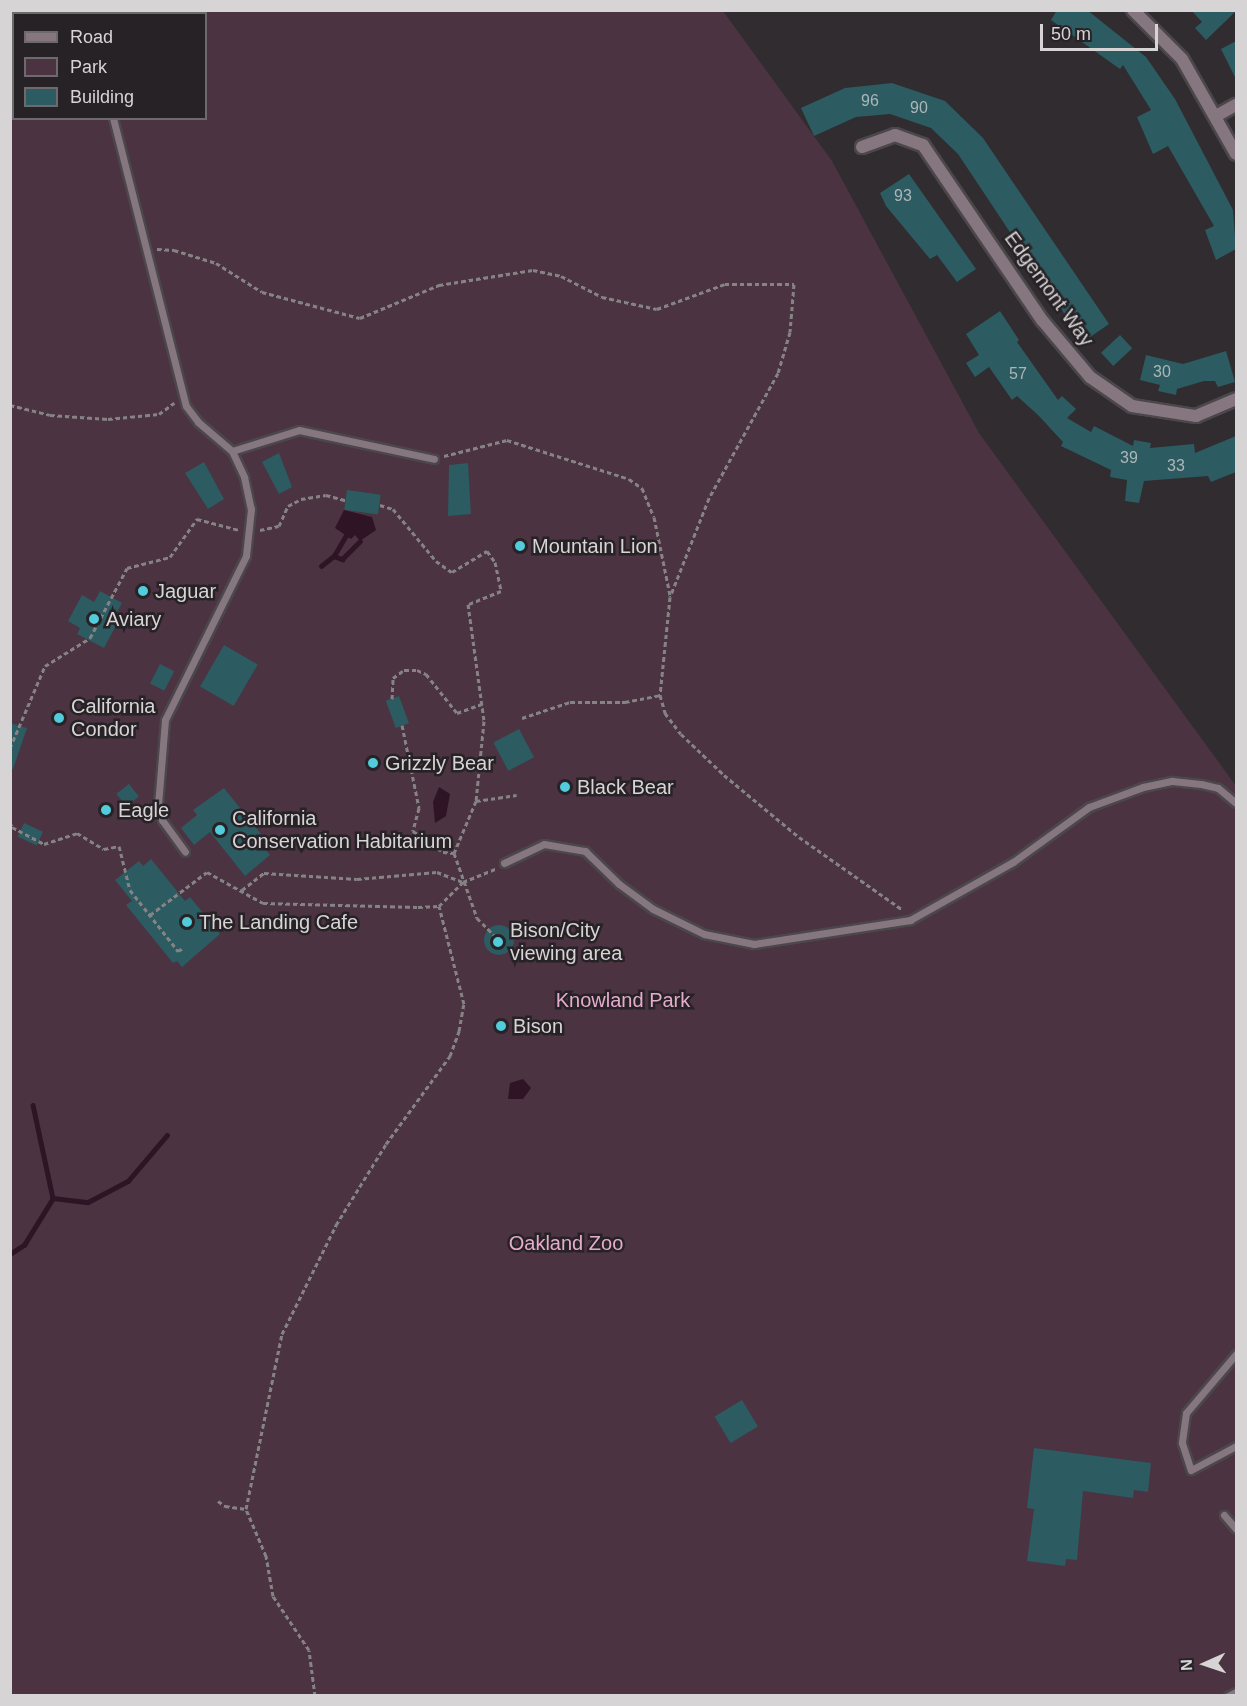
<!DOCTYPE html>
<style>
body{margin:0}
#map{position:relative;width:1247px;height:1706px;overflow:hidden;background:#302c2f;font-family:Arial,sans-serif}
div>[style]{position:absolute}
[style*='--x']{left:calc(var(--x)*1px);top:calc(var(--y)*1px);width:calc(var(--w)*1px);rotate:calc(var(--a)*1deg)}
.green>*{inset:0;background:#4b3342}
.water>*{inset:0;background:#2f1425}
.stream>*{height:4.5px;margin:-2.25px;padding:0 2.25px;transform-origin:2.25px;border-radius:2.25px;background:#2f1425}
.building>*{inset:0;background:#2c5b61;transform-origin:0 0}
.round{border-radius:50%}
.path>*{height:3px;margin-top:-1.5px;transform-origin:0;background:repeating-linear-gradient(90deg,#868385 0 4.5px,transparent 0 7.5px)}
.roads{filter:drop-shadow(2px 0 #4b474a) drop-shadow(-2px 0 #4b474a) drop-shadow(0 2px #4b474a) drop-shadow(0 -2px #4b474a)}
.service>*{height:7px;margin:-3.5px;padding:0 3.5px;transform-origin:3.5px;border-radius:3.5px;background:#86767f}
.minor>*{height:12px;margin:-6px;padding:0 6px;transform-origin:6px;border-radius:6px;background:#86767f}
.tertiary>*{height:12px;margin:-6px;padding:0 6px;transform-origin:6px;border-radius:6px;background:#86767f}
.dots>*{width:16px;height:16px;translate:-50% -50%;box-sizing:border-box;border:3px solid #272225;border-radius:50%}
span{translate:-50% -50%;white-space:nowrap;text-align:center;line-height:1.15;-webkit-text-stroke:5px #272225;paint-order:stroke}
.number-label{font-size:16px;color:#acb6b9}
.number-label span{-webkit-text-stroke-width:0}
.street-label{font-size:20px;color:#d7d4d6}
.poi-label{font-size:20px;color:#d7d4d6}
.left{translate:0 -50%;text-align:left}
.park-label{font-size:20px;color:#e5abce}
.frame{position:absolute;inset:0;border:12px solid #d7d4d6;pointer-events:none}
.legend{position:absolute;left:12px;top:12px;width:195px;height:108px;box-sizing:border-box;background:#272225;border:2px solid #6d696c;margin:0;padding:8px 10px;list-style:none;font-size:18px;color:#d7d4d6}
.legend li{display:flex;align-items:center;gap:12px;height:30px}
.legend b{width:30px;border:2px solid #6d696c}
.north{position:absolute;left:1175px;top:1634px;width:60px;height:60px;-webkit-text-stroke:4px #272225;paint-order:stroke;rotate:267deg;font-size:16px;font-weight:700;line-height:24px;text-align:center;color:#d7d4d6}
.north::after{content:'';display:block;margin:auto;width:21px;height:27px;background:#d7d4d6;clip-path:polygon(50% 0,100% 100%,50% 72%,0 100%)}
.scale{position:absolute;left:1040px;top:24px;width:118px;height:27px;box-sizing:border-box;border:3px solid #d7d4d6;border-top:0;padding-left:8px;font-size:18px;line-height:21px;white-space:nowrap;color:#d7d4d6;-webkit-text-stroke:4px #272225;paint-order:stroke}
</style>
<div id="map">
<div class="green">
<i style="clip-path:polygon(evenodd,11px 11px,723px 11px,832px 161px,979px 433px,1236px 786px,1236px 1695px,11px 1695px,11px 11px,14px 14px,206px 14px,206px 118px,14px 118px,14px 14px)"></i>
</div>
<div class="water">
<i style="clip-path:polygon(344px 510px,372px 517px,376px 530px,360px 541px,355px 535px,351px 539px,335px 528px)"></i>
<i style="clip-path:polygon(439px 787px,450px 794px,446px 816px,435px 823px,433px 802px)"></i>
<i style="clip-path:polygon(523px 1079px,531px 1088px,523px 1099px,508px 1099px,510px 1083px)"></i>
</div>
<div class="stream">
<i style="--x:334;--y:556;--w:9;--a:21"></i>
<i style="--x:342;--y:559;--w:25;--a:-45"></i>
<i style="--x:321;--y:566;--w:16;--a:-38"></i>
<i style="--x:334;--y:556;--w:24;--a:-60"></i>
<i style="--x:33;--y:1105;--w:95;--a:77.9"></i>
<i style="--x:10;--y:1254;--w:17;--a:-33"></i>
<i style="--x:24;--y:1245;--w:55;--a:-58.3"></i>
<i style="--x:53;--y:1198;--w:35;--a:7"></i>
<i style="--x:88;--y:1202;--w:45;--a:-27.7"></i>
<i style="--x:128;--y:1181;--w:60;--a:-49.7"></i>
</div>
<div class="building">
<i style="clip-path:polygon(1057px 10px,1087px 10px,1146px 57px,1175px 99px,1233px 210px,1236px 249px,1216px 260px,1205px 230px,1214px 226px,1168px 146px,1153px 154px,1137px 117px,1151px 110px,1123px 65px,1120px 69px,1051px 20px)"></i>
<i style="clip-path:polygon(1191px 10px,1236px 10px,1236px 11px,1206px 40px,1195px 28px,1202px 22px)"></i>
<i style="clip-path:polygon(1236px 41px,1236px 79px,1221px 49px)"></i>
<i style="clip-path:polygon(892px 83px,945px 101px,983px 138px,1109px 324px,1083px 342px,958px 154px,931px 128px,890px 114px,856px 117px,814px 136px,801px 108px,845px 88px)"></i>
<i style="clip-path:polygon(909px 174px,976px 269px,957px 282px,937px 255px,930px 259px,886px 206px,880px 193px)"></i>
<i style="clip-path:polygon(1000px 311px,1019px 340px,1017px 342px,1058px 400px,1062px 396px,1076px 409px,1067px 418px,1091px 432px,1094px 426px,1133px 446px,1134px 440px,1151px 443px,1150px 448px,1194px 444px,1195px 453px,1236px 436px,1236px 472px,1211px 482px,1208px 476px,1144px 481px,1139px 503px,1125px 501px,1127px 480px,1110px 477px,1111px 470px,1061px 446px,1063px 442px,1038px 415px,1017px 396px,1012px 400px,989px 367px,975px 377px,966px 363px,979px 355px,966px 334px)"></i>
<i style="left:1120px;top:335px;width:18px;height:26px;rotate:47deg"></i>
<i style="clip-path:polygon(1226px 351px,1235px 382px,1218px 387px,1215px 381px,1204px 381px,1177px 389px,1176px 395px,1158px 391px,1160px 385px,1140px 380px,1146px 355px,1183px 364px)"></i>
<i style="clip-path:polygon(279px 453px,292px 487px,279px 494px,262px 462px)"></i>
<i style="clip-path:polygon(204px 462px,224px 499px,208px 509px,185px 473px)"></i>
<i style="clip-path:polygon(468px 463px,471px 514px,448px 516px,449px 465px)"></i>
<i style="left:347px;top:490px;width:34px;height:20px;rotate:8deg"></i>
<i style="clip-path:polygon(100px 591px,122px 603px,116px 614px,121px 616px,104px 648px,77px 634px,80px 628px,68px 621px,82px 595px,94px 602px)"></i>
<i style="left:224px;top:645px;width:39px;height:48px;rotate:30deg"></i>
<i style="left:160px;top:664px;width:16px;height:22px;rotate:27deg"></i>
<i style="left:399px;top:696px;width:29px;height:14px;rotate:70deg"></i>
<i style="clip-path:polygon(10px 723px,27px 728px,13px 769px,10px 769px)"></i>
<i style="left:519px;top:729px;width:32px;height:29px;rotate:62deg"></i>
<i style="left:129px;top:784px;width:16px;height:16px;rotate:52deg"></i>
<i style="clip-path:polygon(224px 788px,270px 845px,265px 849px,270px 855px,245px 876px,210px 832px,194px 845px,181px 828px,197px 815px,193px 810px)"></i>
<i style="left:24px;top:823px;width:21px;height:15px;rotate:25deg"></i>
<i style="clip-path:polygon(151px 859px,185px 901px,190px 897px,220px 934px,182px 967px,177px 961px,173px 963px,126px 905px,132px 901px,115px 880px,139px 861px,143px 866px)"></i>
<i class="round" style="left:484px;top:925px;width:30px;height:30px"></i>
<i style="left:742px;top:1400px;width:31px;height:32px;rotate:59deg"></i>
<i style="clip-path:polygon(1034px 1448px,1151px 1463px,1148px 1492px,1134px 1490px,1133px 1498px,1083px 1491px,1077px 1560px,1066px 1559px,1065px 1566px,1027px 1561px,1034px 1509px,1027px 1508px)"></i>
</div>
<div class="path">
<i style="--x:157;--y:249;--w:17;--a:3"></i>
<i style="--x:174;--y:250;--w:44;--a:17.2"></i>
<i style="--x:216;--y:263;--w:54;--a:32.2"></i>
<i style="--x:262;--y:292;--w:101;--a:14.9"></i>
<i style="--x:360;--y:318;--w:86;--a:-22.7"></i>
<i style="--x:439;--y:285;--w:95;--a:-9.1"></i>
<i style="--x:533;--y:270;--w:29;--a:12"></i>
<i style="--x:561;--y:276;--w:46;--a:27.1"></i>
<i style="--x:602;--y:297;--w:56;--a:12.3"></i>
<i style="--x:657;--y:309;--w:72;--a:-20.2"></i>
<i style="--x:725;--y:284;--w:69;--a:0"></i>
<i style="--x:794;--y:284;--w:48;--a:94.8"></i>
<i style="--x:790;--y:332;--w:43;--a:106.3"></i>
<i style="--x:778;--y:373;--w:143;--a:118.9"></i>
<i style="--x:709;--y:498;--w:106;--a:111.5"></i>
<i style="--x:670;--y:597;--w:99;--a:95.8"></i>
<i style="--x:660;--y:695;--w:19;--a:74"></i>
<i style="--x:665;--y:713;--w:26;--a:53"></i>
<i style="--x:681;--y:734;--w:59;--a:43.6"></i>
<i style="--x:724;--y:775;--w:97;--a:39.6"></i>
<i style="--x:799;--y:837;--w:127;--a:35.1"></i>
<i style="--x:10;--y:405;--w:41;--a:14"></i>
<i style="--x:50;--y:415;--w:58;--a:3.9"></i>
<i style="--x:108;--y:419;--w:51;--a:-5.6"></i>
<i style="--x:159;--y:414;--w:19;--a:-36"></i>
<i style="--x:444;--y:456;--w:65;--a:-14.3"></i>
<i style="--x:507;--y:440;--w:128;--a:17.7"></i>
<i style="--x:629;--y:479;--w:16;--a:35"></i>
<i style="--x:642;--y:488;--w:31;--a:68"></i>
<i style="--x:654;--y:517;--w:80;--a:78.4"></i>
<i style="--x:380;--y:505;--w:14;--a:17"></i>
<i style="--x:393;--y:509;--w:67;--a:50.4"></i>
<i style="--x:436;--y:561;--w:19;--a:35"></i>
<i style="--x:452;--y:572;--w:41;--a:-31"></i>
<i style="--x:487;--y:551;--w:14;--a:54"></i>
<i style="--x:495;--y:562;--w:30;--a:78"></i>
<i style="--x:501;--y:591;--w:35;--a:158"></i>
<i style="--x:468;--y:604;--w:118;--a:82.2"></i>
<i style="--x:484;--y:721;--w:80;--a:95.7"></i>
<i style="--x:476;--y:801;--w:56;--a:112.9"></i>
<i style="--x:454;--y:853;--w:69;--a:70.5"></i>
<i style="--x:477;--y:918;--w:30;--a:45"></i>
<i style="--x:260;--y:530;--w:19;--a:-12"></i>
<i style="--x:279;--y:526;--w:22;--a:-66"></i>
<i style="--x:288;--y:506;--w:15;--a:-28"></i>
<i style="--x:301;--y:499;--w:25;--a:-9"></i>
<i style="--x:326;--y:495;--w:20;--a:15"></i>
<i style="--x:392;--y:699;--w:21;--a:-87"></i>
<i style="--x:393;--y:678;--w:14;--a:-36"></i>
<i style="--x:404;--y:670;--w:13;--a:0"></i>
<i style="--x:417;--y:670;--w:10;--a:24"></i>
<i style="--x:426;--y:674;--w:50;--a:51.5"></i>
<i style="--x:457;--y:713;--w:27;--a:-20"></i>
<i style="--x:522;--y:718;--w:51;--a:-18.4"></i>
<i style="--x:570;--y:702;--w:55;--a:0"></i>
<i style="--x:625;--y:702;--w:36;--a:-11"></i>
<i style="--x:402;--y:725;--w:85;--a:78.4"></i>
<i style="--x:419;--y:808;--w:24;--a:105"></i>
<i style="--x:413;--y:831;--w:37;--a:35"></i>
<i style="--x:443;--y:852;--w:11;--a:5"></i>
<i style="--x:10;--y:748;--w:89;--a:-66.9"></i>
<i style="--x:45;--y:666;--w:53;--a:-31.9"></i>
<i style="--x:90;--y:638;--w:79;--a:-62.1"></i>
<i style="--x:127;--y:568;--w:44;--a:-14.3"></i>
<i style="--x:170;--y:557;--w:47;--a:-54.6"></i>
<i style="--x:197;--y:519;--w:43;--a:14.7"></i>
<i style="--x:476;--y:801;--w:41;--a:-8.3"></i>
<i style="--x:10;--y:822;--w:5;--a:68"></i>
<i style="--x:12;--y:827;--w:36;--a:28"></i>
<i style="--x:44;--y:844;--w:35;--a:-18"></i>
<i style="--x:77;--y:833;--w:31;--a:31"></i>
<i style="--x:104;--y:849;--w:15;--a:-11"></i>
<i style="--x:119;--y:846;--w:45;--a:76"></i>
<i style="--x:130;--y:890;--w:78;--a:51.8"></i>
<i style="--x:178;--y:951;--w:6;--a:-31"></i>
<i style="--x:242;--y:890;--w:28;--a:-38"></i>
<i style="--x:264;--y:873;--w:93;--a:3.7"></i>
<i style="--x:357;--y:879;--w:80;--a:-5"></i>
<i style="--x:437;--y:872;--w:28;--a:21"></i>
<i style="--x:150;--y:915;--w:71;--a:-37"></i>
<i style="--x:207;--y:872;--w:64;--a:29"></i>
<i style="--x:263;--y:903;--w:155;--a:1.5"></i>
<i style="--x:418;--y:907;--w:21;--a:-3"></i>
<i style="--x:439;--y:906;--w:34;--a:-45"></i>
<i style="--x:463;--y:882;--w:35;--a:-22"></i>
<i style="--x:218;--y:1501;--w:9;--a:36"></i>
<i style="--x:225;--y:1506;--w:21;--a:8"></i>
<i style="--x:315;--y:1696;--w:46;--a:-97.4"></i>
<i style="--x:309;--y:1650;--w:65;--a:-123.7"></i>
<i style="--x:273;--y:1596;--w:41;--a:-99.9"></i>
<i style="--x:266;--y:1556;--w:51;--a:-113.1"></i>
<i style="--x:246;--y:1509;--w:179;--a:-78.4"></i>
<i style="--x:282;--y:1334;--w:122;--a:-63.6"></i>
<i style="--x:336;--y:1225;--w:95;--a:-58.3"></i>
<i style="--x:386;--y:1144;--w:109;--a:-54"></i>
<i style="--x:450;--y:1056;--w:27;--a:-70"></i>
<i style="--x:459;--y:1031;--w:27;--a:-80"></i>
<i style="--x:464;--y:1004;--w:101;--a:-104.3"></i>
</div>
<div class="roads">
<div class="service">
<i style="--x:55;--y:10;--w:4;--a:63"></i>
<i style="--x:113;--y:118;--w:297;--a:75.8"></i>
<i style="--x:186;--y:406;--w:20;--a:53"></i>
<i style="--x:198;--y:422;--w:45;--a:40.5"></i>
<i style="--x:232;--y:451;--w:29;--a:65"></i>
<i style="--x:244;--y:477;--w:33;--a:78"></i>
<i style="--x:251;--y:509;--w:47;--a:96.1"></i>
<i style="--x:246;--y:556;--w:183;--a:116.3"></i>
<i style="--x:165;--y:720;--w:85;--a:94.7"></i>
<i style="--x:158;--y:805;--w:16;--a:75"></i>
<i style="--x:162;--y:820;--w:39;--a:54"></i>
<i style="--x:232;--y:451;--w:70;--a:-17.4"></i>
<i style="--x:299;--y:430;--w:138;--a:12.1"></i>
<i style="--x:504;--y:863;--w:44;--a:-25.4"></i>
<i style="--x:544;--y:844;--w:42;--a:9.7"></i>
<i style="--x:585;--y:851;--w:47;--a:44.1"></i>
<i style="--x:619;--y:884;--w:42;--a:36.3"></i>
<i style="--x:653;--y:909;--w:57;--a:26.1"></i>
<i style="--x:704;--y:934;--w:51;--a:11.3"></i>
<i style="--x:754;--y:944;--w:158;--a:-8.7"></i>
<i style="--x:910;--y:920;--w:118;--a:-29.4"></i>
<i style="--x:1013;--y:862;--w:94;--a:-35.9"></i>
<i style="--x:1089;--y:807;--w:58;--a:-20.3"></i>
<i style="--x:1143;--y:787;--w:30;--a:-12"></i>
<i style="--x:1172;--y:781;--w:29;--a:6"></i>
<i style="--x:1201;--y:784;--w:17;--a:13"></i>
<i style="--x:1218;--y:788;--w:23;--a:40"></i>
<i style="--x:1236;--y:1354;--w:77;--a:130.3"></i>
<i style="--x:1186;--y:1413;--w:30;--a:98"></i>
<i style="--x:1182;--y:1443;--w:28;--a:72"></i>
<i style="--x:1191;--y:1470;--w:51;--a:-28.1"></i>
<i style="--x:1224;--y:1515;--w:18;--a:49"></i>
<i style="--x:1228;--y:1696;--w:9;--a:-27"></i>
</div>
<div class="minor">
<i style="--x:1216;--y:116;--w:23;--a:-29"></i>
<i style="--x:862;--y:147;--w:35;--a:-20"></i>
<i style="--x:895;--y:135;--w:30;--a:20"></i>
<i style="--x:923;--y:145;--w:212;--a:55.8"></i>
<i style="--x:1042;--y:320;--w:75;--a:49.9"></i>
<i style="--x:1090;--y:377;--w:51;--a:34.6"></i>
<i style="--x:1132;--y:406;--w:65;--a:8.9"></i>
<i style="--x:1196;--y:416;--w:43;--a:-23"></i>
</div>
<div class="tertiary">
<i style="--x:1133;--y:10;--w:69;--a:45"></i>
<i style="--x:1182;--y:59;--w:109;--a:60.4"></i>
</div>
</div>
<div class="dots">
<i style="left:520px;top:546px;background:#52cbda"></i>
<i style="left:143px;top:591px;background:#52cbda"></i>
<i style="left:94px;top:619px;background:#52cbda"></i>
<i style="left:59px;top:718px;background:#52cbda"></i>
<i style="left:373px;top:763px;background:#52cbda"></i>
<i style="left:565px;top:787px;background:#52cbda"></i>
<i style="left:106px;top:810px;background:#52cbda"></i>
<i style="left:220px;top:830px;background:#52cbda"></i>
<i style="left:187px;top:922px;background:#52cbda"></i>
<i style="left:498px;top:942px;background:#52cbda"></i>
<i style="left:501px;top:1026px;background:#52cbda"></i>
</div>
<div class="number-label">
<span style="left:870px;top:101px">96</span>
<span style="left:919px;top:108px">90</span>
<span style="left:903px;top:196px">93</span>
<span style="left:1162px;top:372px">30</span>
<span style="left:1018px;top:374px">57</span>
<span style="left:1129px;top:458px">39</span>
<span style="left:1176px;top:466px">33</span>
</div>
<div class="street-label">
<span style="left:1049px;top:289px;rotate:54deg">Edgemont Way</span>
</div>
<div class="poi-label">
<span class="left" style="left:532px;top:546px">Mountain Lion</span>
<span class="left" style="left:155px;top:591px">Jaguar</span>
<span class="left" style="left:106px;top:619px">Aviary</span>
<span class="left" style="left:71px;top:718px">California<br>Condor</span>
<span class="left" style="left:385px;top:763px">Grizzly Bear</span>
<span class="left" style="left:577px;top:787px">Black Bear</span>
<span class="left" style="left:118px;top:810px">Eagle</span>
<span class="left" style="left:232px;top:830px">California<br>Conservation Habitarium</span>
<span class="left" style="left:199px;top:922px">The Landing Cafe</span>
<span class="left" style="left:510px;top:942px">Bison/City<br>viewing area</span>
<span class="left" style="left:513px;top:1026px">Bison</span>
</div>
<div class="park-label">
<span style="left:623px;top:1000px">Knowland Park</span>
<span style="left:566px;top:1243px">Oakland Zoo</span>
</div>
<div class="frame"></div>
<ul class="legend">
<li><b style="height:8px;background:#86767f"></b>Road</li>
<li><b style="height:16px;background:#4b3342"></b>Park</li>
<li><b style="height:16px;background:#2c5b61"></b>Building</li>
</ul>
<div class="north">N</div>
<div class="scale">50 m</div>
</div>
